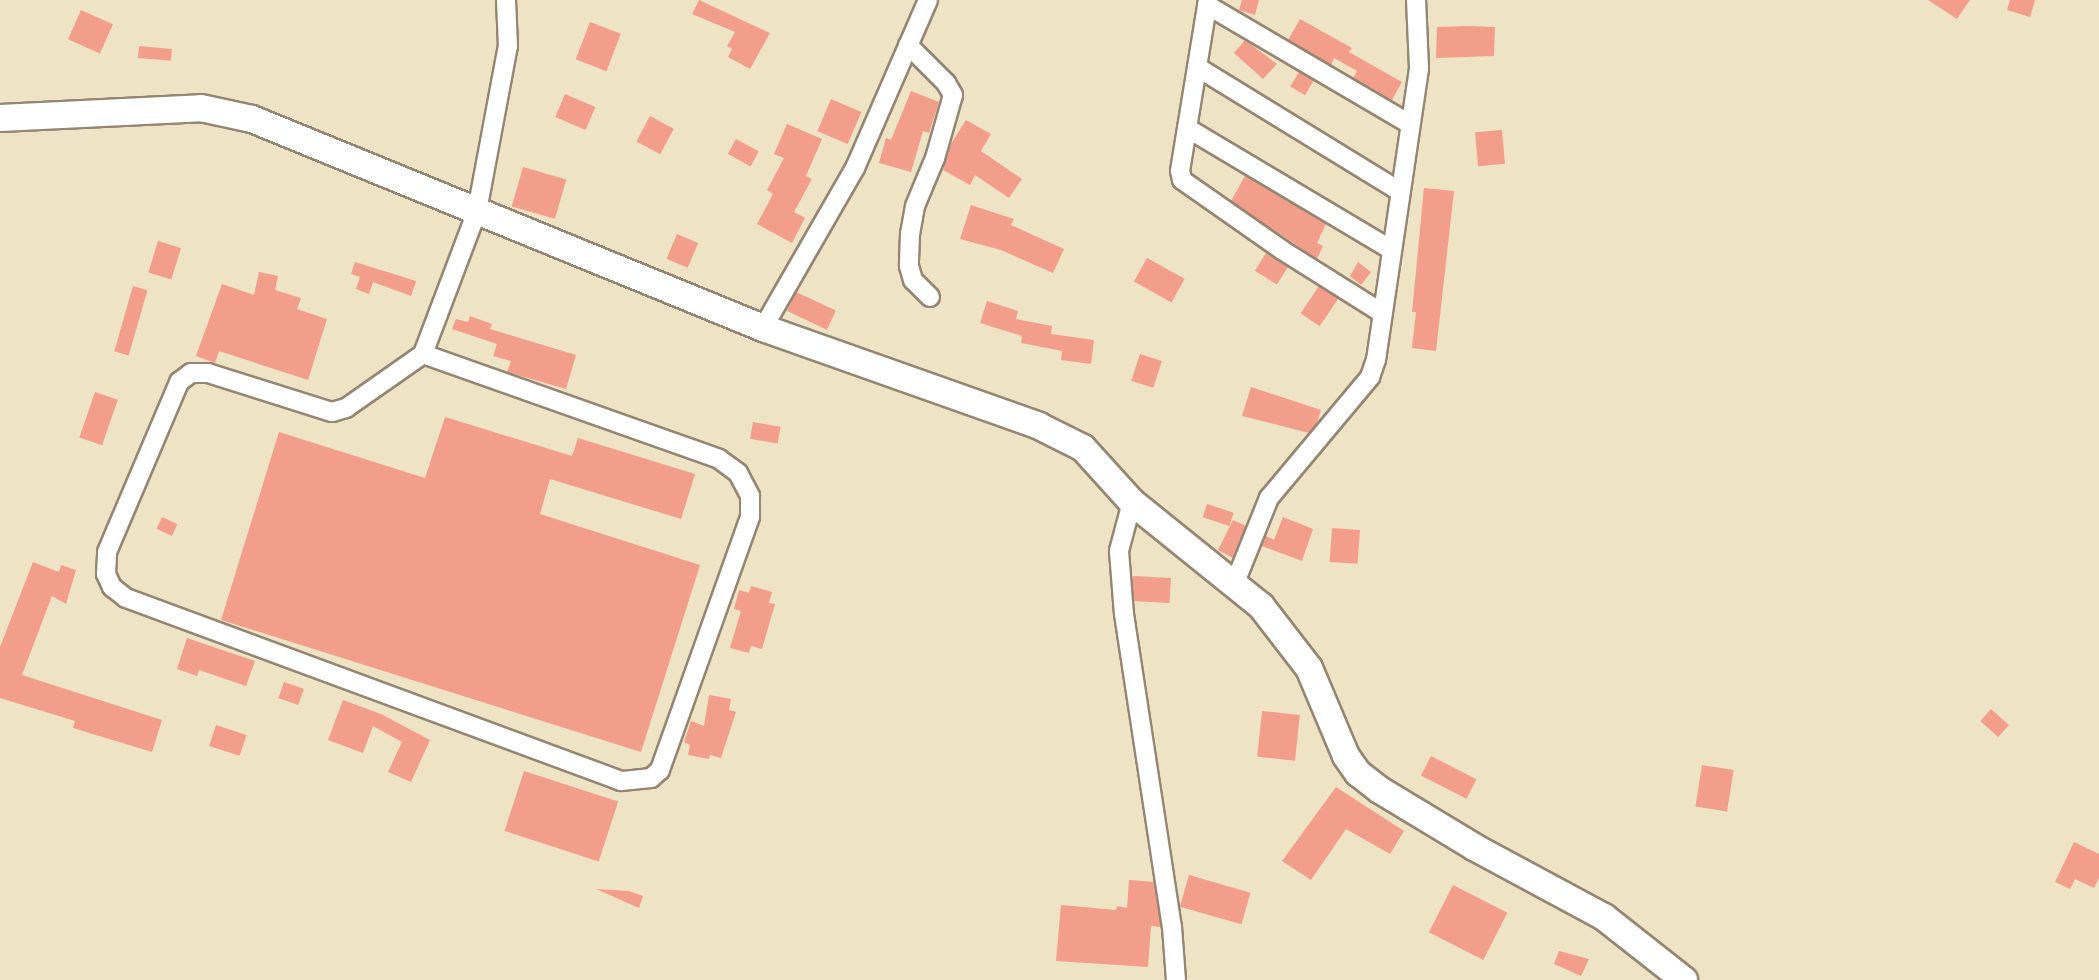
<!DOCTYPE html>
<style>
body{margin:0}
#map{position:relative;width:2099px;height:980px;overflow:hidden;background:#eee3c5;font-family:"Sorts Mill Goudy",serif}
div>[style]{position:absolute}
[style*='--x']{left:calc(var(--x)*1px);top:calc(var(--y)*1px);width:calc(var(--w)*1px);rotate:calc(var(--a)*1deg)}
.building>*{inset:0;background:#f29e8b;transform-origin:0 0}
.roads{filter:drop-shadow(2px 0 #948672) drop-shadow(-2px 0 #948672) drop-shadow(0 2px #948672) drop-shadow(0 -2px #948672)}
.street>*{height:18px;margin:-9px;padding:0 9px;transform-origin:9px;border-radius:9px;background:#fff}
.secondary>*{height:26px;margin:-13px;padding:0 13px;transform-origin:13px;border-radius:13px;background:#fff}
span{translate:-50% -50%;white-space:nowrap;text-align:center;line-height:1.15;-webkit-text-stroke:5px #fdfcf7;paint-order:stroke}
</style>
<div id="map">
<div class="building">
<i style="clip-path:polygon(699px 0,770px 33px,750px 69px,728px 57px,732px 49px,727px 46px,735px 32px,692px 14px)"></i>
<i style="clip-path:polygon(1242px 0,1259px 0,1255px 15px,1239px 10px)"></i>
<i style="clip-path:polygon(1928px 0,1970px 0,1957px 19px)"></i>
<i style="clip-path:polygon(2010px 0,2035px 0,2030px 17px,2007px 10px)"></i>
<i style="left:81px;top:10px;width:35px;height:32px;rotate:24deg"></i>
<i style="clip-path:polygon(1300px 19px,1352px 48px,1349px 52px,1402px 82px,1392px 100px,1353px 78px,1357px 71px,1334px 58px,1331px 65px,1288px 40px)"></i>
<i style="left:590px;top:22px;width:33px;height:40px;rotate:21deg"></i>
<i style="clip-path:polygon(1469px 26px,1495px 27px,1494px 56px,1436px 58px,1437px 27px)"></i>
<i style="clip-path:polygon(1245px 40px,1277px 64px,1263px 79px,1234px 53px)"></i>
<i style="left:139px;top:46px;width:33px;height:12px;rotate:5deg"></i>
<i style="left:1299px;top:72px;width:17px;height:17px;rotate:31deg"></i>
<i style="clip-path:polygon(911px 91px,939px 102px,929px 133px,923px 131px,911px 172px,879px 163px,886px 138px,891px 140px)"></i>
<i style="left:565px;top:94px;width:33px;height:25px;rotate:23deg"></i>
<i style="left:831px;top:99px;width:33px;height:35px;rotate:23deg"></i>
<i style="left:650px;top:116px;width:27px;height:29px;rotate:28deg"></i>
<i style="clip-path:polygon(966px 120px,991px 134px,981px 151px,1022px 179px,1009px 198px,975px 175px,970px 185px,943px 170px,951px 144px)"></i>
<i style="clip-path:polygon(787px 124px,822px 139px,806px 176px,812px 179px,794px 212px,805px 218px,792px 243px,757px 224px,773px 194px,767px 190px,784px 158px,774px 154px)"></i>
<i style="left:1502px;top:130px;width:34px;height:27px;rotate:85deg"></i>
<i style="left:736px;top:139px;width:26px;height:17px;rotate:29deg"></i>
<i style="left:523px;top:167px;width:45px;height:41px;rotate:16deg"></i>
<i style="clip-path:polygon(1245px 176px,1326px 224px,1317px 243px,1323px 246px,1317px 259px,1231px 201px)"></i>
<i style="clip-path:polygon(1424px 188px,1454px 191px,1436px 351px,1412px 348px,1416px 312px,1412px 312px)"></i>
<i style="clip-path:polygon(971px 205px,1014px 219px,1011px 225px,1064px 249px,1053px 273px,1001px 250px,960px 239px)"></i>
<i style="left:677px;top:234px;width:23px;height:27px;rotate:23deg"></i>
<i style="left:158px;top:241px;width:24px;height:33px;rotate:17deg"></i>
<i style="left:1266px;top:253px;width:26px;height:21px;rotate:32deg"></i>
<i style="left:1147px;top:258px;width:43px;height:27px;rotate:29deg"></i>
<i style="clip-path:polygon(355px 262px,416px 281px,411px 296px,373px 282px,369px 294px,356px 289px,360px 277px,351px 274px)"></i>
<i style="clip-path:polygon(1358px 262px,1371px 272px,1361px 285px,1350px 276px)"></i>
<i style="clip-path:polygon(259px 272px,278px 276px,275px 290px,301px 298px,297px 309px,327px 319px,308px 380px,219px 351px,215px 363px,196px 356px,222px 284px,254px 295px)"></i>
<i style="left:133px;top:286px;width:15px;height:68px;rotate:16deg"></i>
<i style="left:1319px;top:286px;width:23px;height:33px;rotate:34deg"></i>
<i style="left:796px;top:292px;width:44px;height:21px;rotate:25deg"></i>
<i style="clip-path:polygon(987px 301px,1018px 311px,1016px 319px,1052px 326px,1051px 334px,1094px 340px,1091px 364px,1061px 360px,1062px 351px,1021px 343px,1022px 336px,980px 323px)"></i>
<i style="clip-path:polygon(470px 316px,492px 324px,490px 329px,576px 355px,566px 389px,507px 372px,511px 361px,493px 356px,497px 344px,452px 329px,456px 319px,468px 322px)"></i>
<i style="left:1140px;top:354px;width:23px;height:28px;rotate:18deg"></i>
<i style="clip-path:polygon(1251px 387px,1321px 410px,1317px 423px,1309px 433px,1242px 416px)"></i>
<i style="left:95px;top:392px;width:24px;height:48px;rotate:19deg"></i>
<i style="clip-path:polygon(445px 417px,572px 456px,578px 438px,695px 474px,681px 519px,550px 479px,540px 514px,700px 565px,641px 752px,221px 620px,279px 432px,425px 478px)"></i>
<i style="left:753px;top:422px;width:28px;height:17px;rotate:10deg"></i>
<i style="left:1207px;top:504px;width:28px;height:14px;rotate:18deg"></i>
<i style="left:162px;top:517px;width:17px;height:13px;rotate:25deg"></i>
<i style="clip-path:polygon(1283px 517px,1313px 529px,1302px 561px,1262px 546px,1266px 536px,1274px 540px)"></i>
<i style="clip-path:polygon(1233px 520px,1246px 526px,1233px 558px,1218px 550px)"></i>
<i style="left:1332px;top:528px;width:28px;height:34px;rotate:4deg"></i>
<i style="clip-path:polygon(33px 562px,59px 572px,61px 565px,76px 570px,66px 604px,52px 596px,22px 675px,162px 720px,152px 752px,73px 728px,75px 721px,0 698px,0 647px)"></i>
<i style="left:1133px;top:576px;width:38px;height:25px;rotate:3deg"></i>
<i style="clip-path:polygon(751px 586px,772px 592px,769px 603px,775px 604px,762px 649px,751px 646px,749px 653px,730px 648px,741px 611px,734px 609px,739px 590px,749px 593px)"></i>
<i style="clip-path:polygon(187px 638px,255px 661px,246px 686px,199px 670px,197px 676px,177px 669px)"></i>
<i style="left:284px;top:682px;width:21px;height:17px;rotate:19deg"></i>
<i style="clip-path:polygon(709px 695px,731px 699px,729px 710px,736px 712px,721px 758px,710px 755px,709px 759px,688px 755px,690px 745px,684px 742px,691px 721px,704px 726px)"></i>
<i style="clip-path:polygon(343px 700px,381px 714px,430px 740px,411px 782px,388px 772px,402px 742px,373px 726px,363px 753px,328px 740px)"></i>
<i style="left:1991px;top:709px;width:24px;height:16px;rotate:42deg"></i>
<i style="left:1262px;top:711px;width:38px;height:46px;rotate:6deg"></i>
<i style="left:216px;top:725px;width:32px;height:22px;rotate:18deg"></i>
<i style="left:1431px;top:756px;width:51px;height:22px;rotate:27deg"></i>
<i style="left:1702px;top:765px;width:32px;height:42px;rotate:9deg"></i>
<i style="left:524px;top:771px;width:99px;height:63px;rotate:18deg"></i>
<i style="clip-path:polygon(1336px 787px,1404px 831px,1390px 854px,1346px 829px,1311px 880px,1282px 861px)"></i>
<i style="clip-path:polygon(2074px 842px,2099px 854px,2099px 878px,2094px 888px,2075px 879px,2070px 889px,2055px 882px)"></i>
<i style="left:1189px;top:875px;width:64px;height:33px;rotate:16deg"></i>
<i style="clip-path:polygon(1129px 880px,1154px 882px,1161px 927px,1151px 926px,1148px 967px,1056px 961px,1061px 905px,1116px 910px,1117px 906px,1127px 908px)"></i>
<i style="left:1453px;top:885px;width:61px;height:53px;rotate:27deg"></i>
<i style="clip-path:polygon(596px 889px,629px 891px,643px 896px,639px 908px)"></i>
<i style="clip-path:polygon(1559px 951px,1589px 959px,1581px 976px,1554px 964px)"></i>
</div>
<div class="roads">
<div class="street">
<i style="--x:1208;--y:0;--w:173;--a:99.3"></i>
<i style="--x:1180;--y:171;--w:9;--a:77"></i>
<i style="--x:1182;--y:180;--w:122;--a:35"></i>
<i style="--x:1282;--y:250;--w:118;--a:32.2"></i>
<i style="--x:1207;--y:5;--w:235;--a:30.4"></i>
<i style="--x:908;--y:45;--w:54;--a:45"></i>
<i style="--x:946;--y:83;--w:14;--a:60"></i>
<i style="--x:953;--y:95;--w:66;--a:105.9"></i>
<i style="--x:935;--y:158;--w:52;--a:112.6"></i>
<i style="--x:915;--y:206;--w:27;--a:100"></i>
<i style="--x:910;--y:233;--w:33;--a:92"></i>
<i style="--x:909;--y:266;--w:15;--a:74"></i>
<i style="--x:913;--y:280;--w:24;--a:45"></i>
<i style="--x:1197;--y:67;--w:237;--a:31.5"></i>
<i style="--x:1187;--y:128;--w:236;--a:30.8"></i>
<i style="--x:763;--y:328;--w:185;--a:-60.1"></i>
<i style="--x:855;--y:168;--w:183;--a:-66.5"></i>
<i style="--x:423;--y:354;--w:314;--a:19.5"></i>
<i style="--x:719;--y:459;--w:24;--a:36"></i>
<i style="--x:738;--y:473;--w:26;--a:62"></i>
<i style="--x:750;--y:496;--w:21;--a:90"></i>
<i style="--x:750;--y:517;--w:269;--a:109.6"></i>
<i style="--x:660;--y:770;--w:12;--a:138"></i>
<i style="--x:651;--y:778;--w:30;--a:174"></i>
<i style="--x:621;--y:781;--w:528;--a:-159.71"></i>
<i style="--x:126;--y:598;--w:18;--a:-142"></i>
<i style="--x:112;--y:587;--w:14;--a:-115"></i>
<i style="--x:106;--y:574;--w:22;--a:-87"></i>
<i style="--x:107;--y:552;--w:185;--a:-67"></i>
<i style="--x:179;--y:382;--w:15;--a:-37"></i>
<i style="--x:191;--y:373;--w:17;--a:0"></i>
<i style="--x:208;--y:373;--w:130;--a:17.5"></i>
<i style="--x:332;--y:412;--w:15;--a:-16"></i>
<i style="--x:346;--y:408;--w:94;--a:-35"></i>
<i style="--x:423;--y:354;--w:153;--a:-69.3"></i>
<i style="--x:477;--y:211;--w:168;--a:-79.4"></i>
<i style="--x:508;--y:46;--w:46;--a:-92.5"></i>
<i style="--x:1132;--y:502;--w:51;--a:104.9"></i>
<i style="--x:1119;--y:551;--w:63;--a:85.5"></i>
<i style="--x:1124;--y:614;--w:317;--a:81.3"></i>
<i style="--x:1172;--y:927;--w:53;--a:85.7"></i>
<i style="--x:1234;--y:585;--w:94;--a:-68.1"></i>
<i style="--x:1269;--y:498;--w:158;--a:-50.1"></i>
<i style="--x:1370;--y:377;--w:18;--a:-71"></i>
<i style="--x:1376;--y:360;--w:295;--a:-81.6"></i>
<i style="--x:1419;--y:68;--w:68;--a:-92.5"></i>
</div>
<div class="secondary">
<i style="--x:0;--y:118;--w:201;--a:-2.8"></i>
<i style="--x:201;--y:108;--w:52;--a:12.2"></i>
<i style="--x:252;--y:119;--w:552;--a:22.24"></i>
<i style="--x:763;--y:328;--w:293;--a:19.5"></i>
<i style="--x:1039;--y:426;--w:49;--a:26.6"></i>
<i style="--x:1083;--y:448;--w:73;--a:47.8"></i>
<i style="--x:1132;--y:502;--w:166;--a:38.9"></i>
<i style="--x:1261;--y:606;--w:78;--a:52.3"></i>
<i style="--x:1309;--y:668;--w:95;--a:67.2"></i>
<i style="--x:1346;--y:756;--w:21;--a:55"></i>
<i style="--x:1358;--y:773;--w:28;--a:38"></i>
<i style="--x:1380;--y:790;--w:110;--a:31.2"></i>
<i style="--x:1474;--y:847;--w:148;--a:28.3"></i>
<i style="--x:1604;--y:917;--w:102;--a:38.2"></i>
</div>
</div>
</div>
